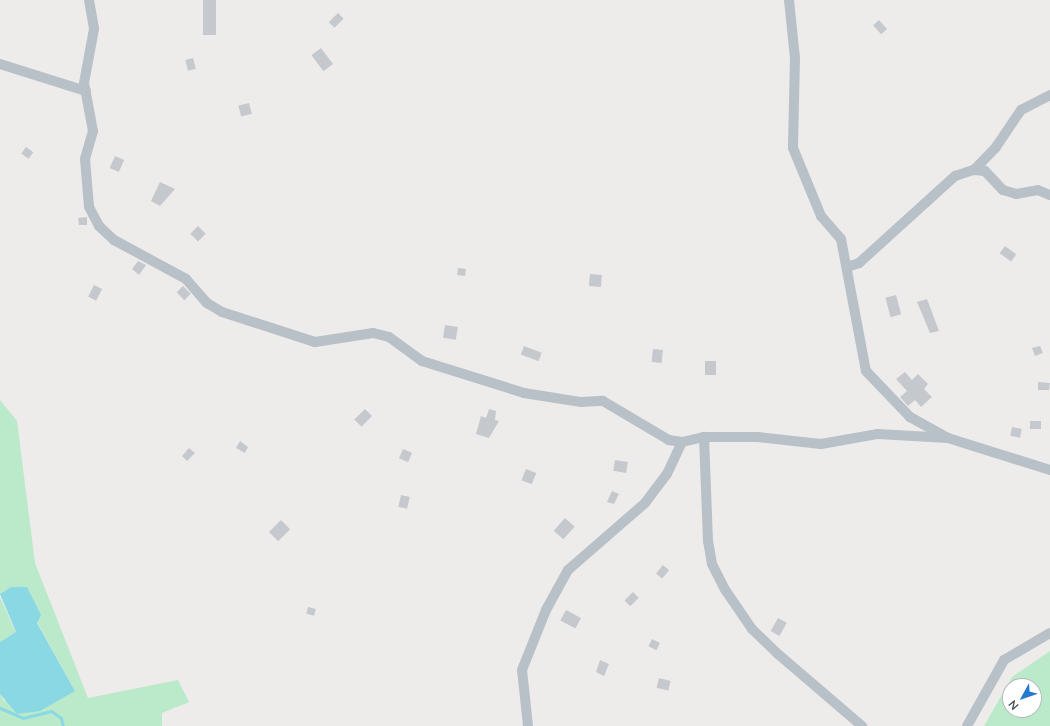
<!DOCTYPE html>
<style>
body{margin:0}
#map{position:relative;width:1050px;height:726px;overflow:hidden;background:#eeebeb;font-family:Lato,sans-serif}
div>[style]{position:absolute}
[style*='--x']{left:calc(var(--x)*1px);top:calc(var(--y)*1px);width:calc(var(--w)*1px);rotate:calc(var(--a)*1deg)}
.green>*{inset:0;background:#bbeaca}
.water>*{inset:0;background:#8ad8e4}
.stream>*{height:3px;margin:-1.5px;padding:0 1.5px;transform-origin:1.5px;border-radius:1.5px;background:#8ad8e4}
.building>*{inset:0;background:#c5c9ce;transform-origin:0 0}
.minor>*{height:10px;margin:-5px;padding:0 5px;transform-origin:5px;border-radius:5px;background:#b7c1c7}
span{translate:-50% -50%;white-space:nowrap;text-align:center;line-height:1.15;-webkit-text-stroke:3px #fff;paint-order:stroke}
.north{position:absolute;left:1002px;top:678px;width:40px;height:40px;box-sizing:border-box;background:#fff;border:1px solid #b5b9bc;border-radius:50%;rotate:230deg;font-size:11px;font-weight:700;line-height:16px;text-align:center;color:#455057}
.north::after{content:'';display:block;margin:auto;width:14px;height:18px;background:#257ace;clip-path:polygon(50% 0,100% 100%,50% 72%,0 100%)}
</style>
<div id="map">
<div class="green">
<i style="clip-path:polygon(0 400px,17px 421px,35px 563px,88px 698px,178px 680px,189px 702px,162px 713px,162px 726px,0 726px,0 694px,4px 701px,75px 691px,37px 622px,11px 587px,0 594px)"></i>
<i style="clip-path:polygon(0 597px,16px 633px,0 642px)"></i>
<i style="clip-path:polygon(evenodd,1050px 651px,1050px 726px,984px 726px,1012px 677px,1050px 651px,1010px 686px,1034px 686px,1034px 710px,1010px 710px,1010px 686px)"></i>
</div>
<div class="water">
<i style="clip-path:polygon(11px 587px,27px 587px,41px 615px,37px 623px,75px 691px,40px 711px,17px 714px,0 694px,0 642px,16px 632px,0 594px)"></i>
</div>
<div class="stream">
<i style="--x:0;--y:708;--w:25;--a:23"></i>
<i style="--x:23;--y:718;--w:29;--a:-14"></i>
<i style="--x:51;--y:711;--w:12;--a:35"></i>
<i style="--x:61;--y:718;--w:8;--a:76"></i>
</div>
<div class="building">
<i style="left:203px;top:0;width:13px;height:35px"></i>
<i style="left:338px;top:13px;width:8px;height:13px;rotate:45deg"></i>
<i style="left:879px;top:20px;width:12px;height:8px;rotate:48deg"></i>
<i style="left:321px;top:48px;width:20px;height:12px;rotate:53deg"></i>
<i style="left:193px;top:58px;width:11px;height:8px;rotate:75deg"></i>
<i style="left:249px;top:103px;width:11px;height:11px;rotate:75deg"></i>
<i style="left:26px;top:147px;width:9px;height:8px;rotate:36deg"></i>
<i style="left:115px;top:156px;width:10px;height:13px;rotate:24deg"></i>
<i style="clip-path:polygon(160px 182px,175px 189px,160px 206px,151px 201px)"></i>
<i style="clip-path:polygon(87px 217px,87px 225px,79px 225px,78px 218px)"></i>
<i style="left:198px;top:226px;width:11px;height:11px;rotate:45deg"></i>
<i style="left:1005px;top:246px;width:14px;height:9px;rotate:36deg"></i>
<i style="clip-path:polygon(138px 261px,146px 265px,139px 275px,132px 269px)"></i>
<i style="left:458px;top:268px;width:8px;height:7px;rotate:7deg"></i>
<i style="left:590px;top:274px;width:12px;height:12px;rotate:5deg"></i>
<i style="left:94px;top:285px;width:9px;height:13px;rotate:27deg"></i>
<i style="left:183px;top:286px;width:11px;height:9px;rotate:45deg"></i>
<i style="left:896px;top:295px;width:20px;height:11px;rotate:75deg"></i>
<i style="clip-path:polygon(927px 299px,939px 331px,930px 333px,917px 302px)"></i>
<i style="left:445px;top:325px;width:13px;height:13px;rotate:9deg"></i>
<i style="left:524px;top:346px;width:19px;height:9px;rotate:21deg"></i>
<i style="clip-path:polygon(1040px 346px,1043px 353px,1035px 356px,1032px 348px)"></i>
<i style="left:653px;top:349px;width:10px;height:13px;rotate:6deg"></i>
<i style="left:705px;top:361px;width:11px;height:14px"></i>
<i style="clip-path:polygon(905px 372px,912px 380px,918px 374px,928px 384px,924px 389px,932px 397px,921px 407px,915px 400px,908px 406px,900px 397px,907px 391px,896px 379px)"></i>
<i style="clip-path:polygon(1038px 382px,1050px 383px,1049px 390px,1038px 390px)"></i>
<i style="left:365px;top:409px;width:10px;height:15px;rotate:45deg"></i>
<i style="clip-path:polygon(489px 409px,496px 411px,495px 420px,499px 421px,489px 438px,476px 434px,481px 416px,486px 418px)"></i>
<i style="left:1041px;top:421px;width:8px;height:11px;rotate:90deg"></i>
<i style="left:1012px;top:427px;width:10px;height:9px;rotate:11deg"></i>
<i style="clip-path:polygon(240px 441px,248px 447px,245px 453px,236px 448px)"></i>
<i style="clip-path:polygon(189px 448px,195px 453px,187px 461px,182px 456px)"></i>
<i style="left:403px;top:449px;width:10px;height:10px;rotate:24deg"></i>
<i style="left:615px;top:460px;width:13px;height:11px;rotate:9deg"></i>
<i style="left:526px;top:469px;width:11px;height:12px;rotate:22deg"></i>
<i style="clip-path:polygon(612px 491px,619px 494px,614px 504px,607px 502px)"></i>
<i style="left:401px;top:495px;width:9px;height:12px;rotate:13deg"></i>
<i style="left:565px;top:518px;width:13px;height:17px;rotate:42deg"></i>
<i style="left:281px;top:520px;width:13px;height:17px;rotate:45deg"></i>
<i style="left:663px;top:565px;width:8px;height:11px;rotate:40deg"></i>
<i style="left:633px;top:592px;width:8px;height:12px;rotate:45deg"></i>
<i style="left:308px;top:607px;width:8px;height:7px;rotate:14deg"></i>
<i style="left:566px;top:610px;width:17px;height:12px;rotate:28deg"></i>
<i style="left:778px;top:618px;width:10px;height:15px;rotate:29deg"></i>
<i style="left:652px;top:639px;width:9px;height:8px;rotate:27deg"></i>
<i style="clip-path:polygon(600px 660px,609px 664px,604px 676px,596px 672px)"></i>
<i style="left:659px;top:678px;width:12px;height:10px;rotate:14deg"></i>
</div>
<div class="minor">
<i style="--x:89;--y:0;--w:29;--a:80"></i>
<i style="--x:94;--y:29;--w:55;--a:100.5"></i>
<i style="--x:84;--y:83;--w:49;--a:79.4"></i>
<i style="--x:93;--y:131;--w:29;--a:106"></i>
<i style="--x:85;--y:159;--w:48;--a:85.2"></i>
<i style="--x:89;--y:207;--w:21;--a:62"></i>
<i style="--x:99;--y:226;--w:21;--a:43"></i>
<i style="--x:114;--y:240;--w:82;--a:28.4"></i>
<i style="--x:186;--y:279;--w:32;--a:49"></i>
<i style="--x:207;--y:303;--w:17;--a:31"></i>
<i style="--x:222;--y:312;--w:98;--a:17.9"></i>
<i style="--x:315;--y:342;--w:59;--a:-8.8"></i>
<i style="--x:373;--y:333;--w:16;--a:14"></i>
<i style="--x:389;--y:337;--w:41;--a:36"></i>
<i style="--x:422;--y:361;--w:107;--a:17.4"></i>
<i style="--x:524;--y:393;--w:58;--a:9"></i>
<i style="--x:581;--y:402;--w:22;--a:-3"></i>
<i style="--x:603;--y:401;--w:77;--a:30.6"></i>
<i style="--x:669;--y:440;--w:13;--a:9"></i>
<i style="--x:682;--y:442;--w:23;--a:-13"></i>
<i style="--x:704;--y:437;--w:54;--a:0"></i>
<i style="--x:758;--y:437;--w:63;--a:6.3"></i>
<i style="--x:821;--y:444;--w:58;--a:-10"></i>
<i style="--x:878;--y:434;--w:70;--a:3.3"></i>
<i style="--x:789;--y:0;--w:58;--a:84.1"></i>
<i style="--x:795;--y:58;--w:90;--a:91.3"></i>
<i style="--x:793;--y:148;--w:74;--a:67.6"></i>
<i style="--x:821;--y:216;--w:30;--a:49"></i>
<i style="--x:841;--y:239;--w:134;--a:79.3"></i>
<i style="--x:866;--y:371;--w:64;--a:46.3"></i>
<i style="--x:910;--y:417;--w:43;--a:28.9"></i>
<i style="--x:948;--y:438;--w:107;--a:17.4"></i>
<i style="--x:0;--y:64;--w:90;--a:17.4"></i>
<i style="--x:974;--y:170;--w:32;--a:-46"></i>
<i style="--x:996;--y:147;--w:45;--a:-56"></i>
<i style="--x:1021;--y:110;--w:33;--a:-27"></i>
<i style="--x:847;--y:267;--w:13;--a:-18"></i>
<i style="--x:859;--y:263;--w:130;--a:-42.2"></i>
<i style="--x:955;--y:176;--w:20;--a:-18"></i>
<i style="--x:974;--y:170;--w:11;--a:5"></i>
<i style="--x:985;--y:171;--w:26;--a:47"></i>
<i style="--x:1003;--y:190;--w:14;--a:17"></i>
<i style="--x:1016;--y:194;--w:22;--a:-10"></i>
<i style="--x:1038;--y:190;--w:13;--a:23"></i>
<i style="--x:704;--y:437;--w:104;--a:87.8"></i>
<i style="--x:708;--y:541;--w:23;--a:80"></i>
<i style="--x:712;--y:564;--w:30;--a:63"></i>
<i style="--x:726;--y:591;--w:46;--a:55.6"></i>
<i style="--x:752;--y:629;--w:36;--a:44"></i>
<i style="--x:778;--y:654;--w:111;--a:40.6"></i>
<i style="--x:528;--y:726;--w:56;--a:-96.1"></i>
<i style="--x:522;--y:670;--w:65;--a:-68.2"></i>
<i style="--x:546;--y:610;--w:46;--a:-61.2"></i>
<i style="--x:568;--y:570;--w:102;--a:-41"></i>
<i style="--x:645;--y:503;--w:36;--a:-53"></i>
<i style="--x:667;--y:474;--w:35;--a:-65"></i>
<i style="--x:967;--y:726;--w:76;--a:-60.7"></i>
<i style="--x:1004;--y:660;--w:53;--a:-30.4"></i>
</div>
<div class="north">N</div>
</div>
